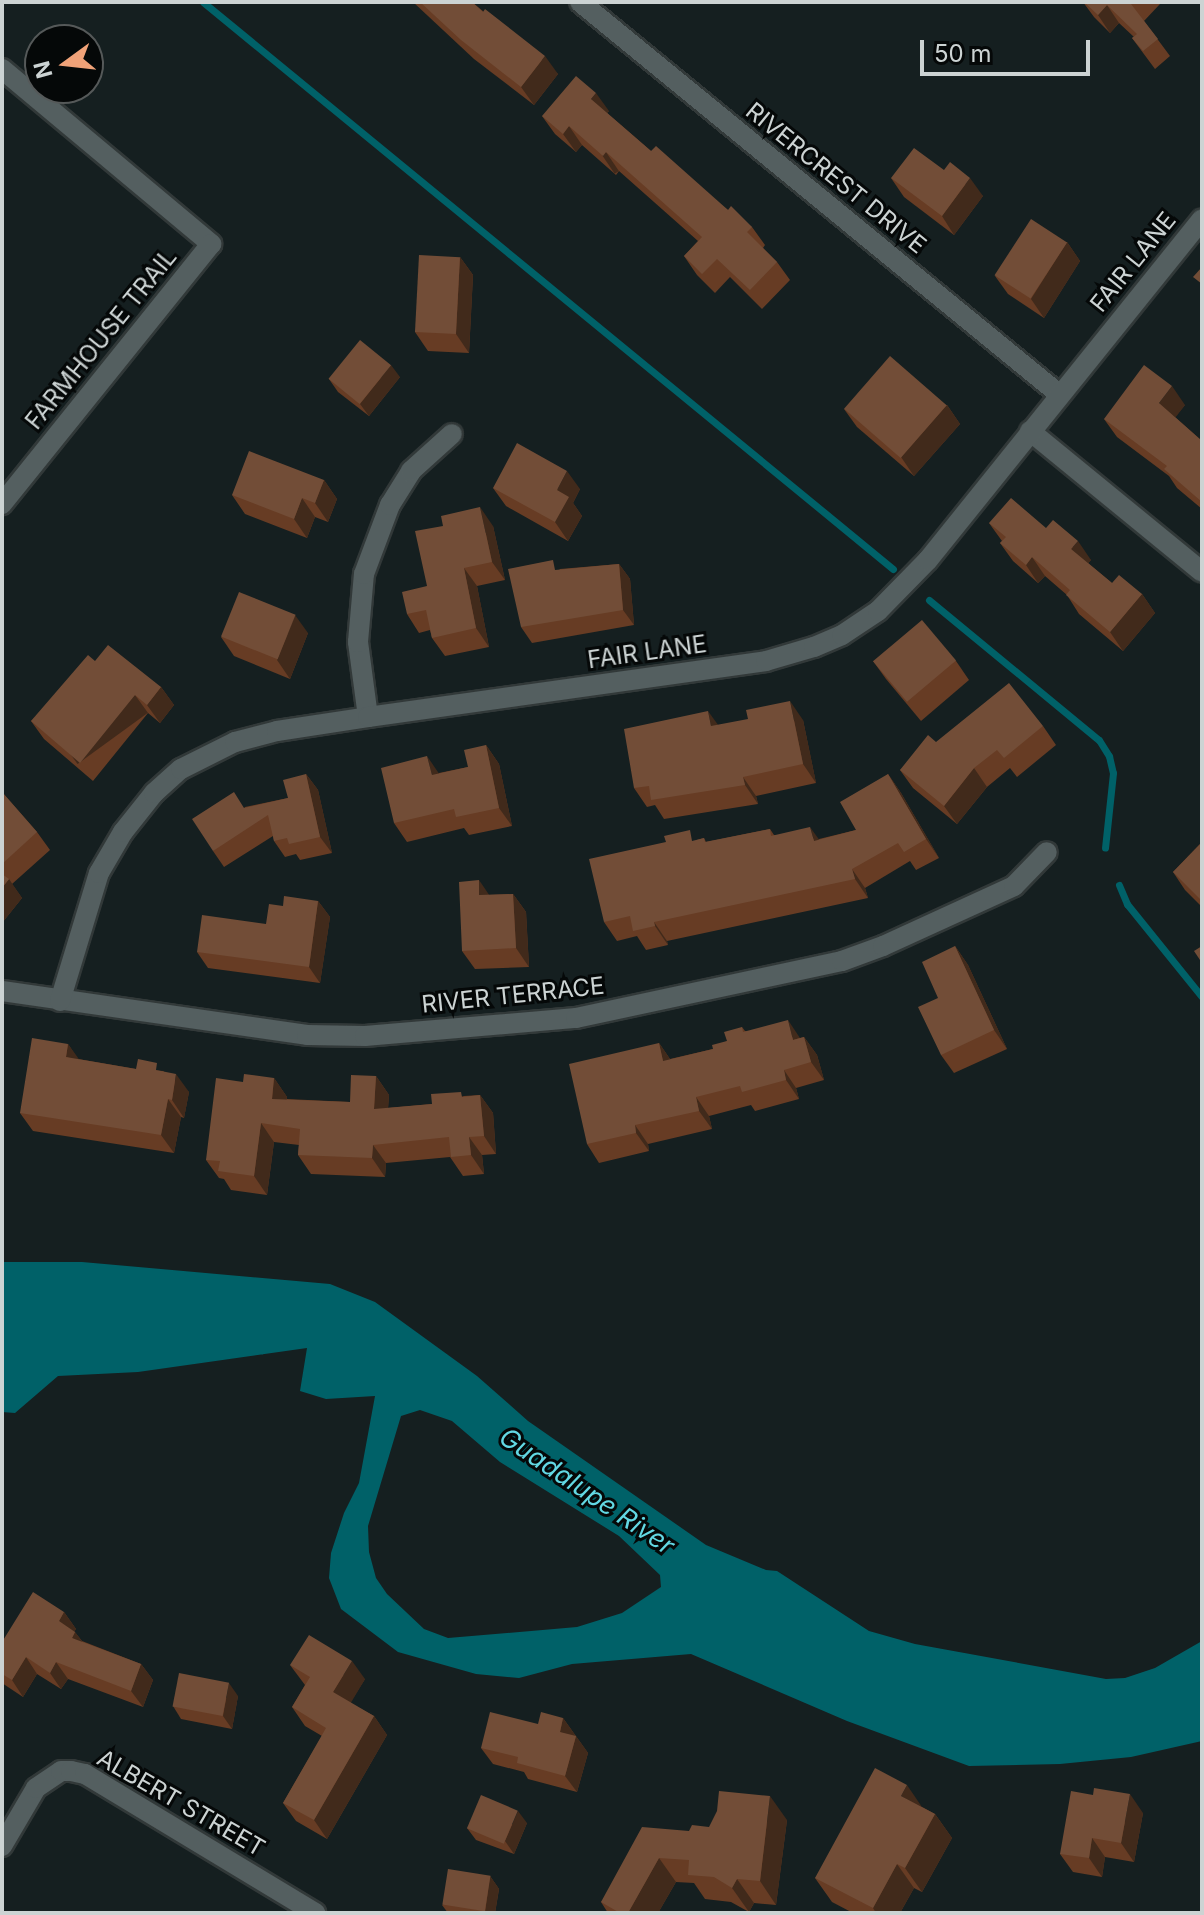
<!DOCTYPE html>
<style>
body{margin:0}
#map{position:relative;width:1204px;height:1915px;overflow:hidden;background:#151f20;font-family:Inter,sans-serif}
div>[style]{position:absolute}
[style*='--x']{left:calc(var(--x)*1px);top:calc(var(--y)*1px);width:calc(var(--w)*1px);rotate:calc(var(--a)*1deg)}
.water>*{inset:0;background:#006168}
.stream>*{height:7px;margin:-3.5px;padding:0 3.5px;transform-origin:3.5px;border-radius:3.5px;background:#006168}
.roads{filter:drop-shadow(2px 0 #323939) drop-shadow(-2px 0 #323939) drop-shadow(0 2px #323939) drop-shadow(0 -2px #323939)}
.minor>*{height:20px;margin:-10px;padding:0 10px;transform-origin:10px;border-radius:10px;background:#545f60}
.wall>*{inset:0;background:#673c24}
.shaded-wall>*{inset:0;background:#412a1b;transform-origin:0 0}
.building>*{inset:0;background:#724d37;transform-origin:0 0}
span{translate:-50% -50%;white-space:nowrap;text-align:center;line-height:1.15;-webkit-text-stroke:6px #050808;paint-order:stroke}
.street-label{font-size:24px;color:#ccd3d3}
.water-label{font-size:26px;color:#62d8e3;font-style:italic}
.frame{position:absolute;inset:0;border:4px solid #ccd3d3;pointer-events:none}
.north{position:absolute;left:24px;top:24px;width:80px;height:80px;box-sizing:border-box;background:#050808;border:2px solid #555959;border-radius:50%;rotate:255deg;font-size:22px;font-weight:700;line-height:32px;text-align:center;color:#ccd3d3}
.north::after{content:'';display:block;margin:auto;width:28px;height:36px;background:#f0a278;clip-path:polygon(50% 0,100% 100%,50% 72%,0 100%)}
.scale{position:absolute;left:920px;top:40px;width:170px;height:36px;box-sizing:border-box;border:4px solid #ccd3d3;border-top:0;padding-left:10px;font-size:24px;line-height:28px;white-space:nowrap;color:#ccd3d3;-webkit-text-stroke:6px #050808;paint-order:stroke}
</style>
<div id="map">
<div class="water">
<i style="clip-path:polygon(evenodd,2px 1262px,82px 1262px,330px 1284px,375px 1302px,477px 1376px,528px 1421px,706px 1545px,766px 1570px,777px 1571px,869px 1631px,915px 1644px,1106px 1679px,1125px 1678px,1155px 1668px,1202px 1641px,1202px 1741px,1131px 1757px,1060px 1764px,969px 1766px,847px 1721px,691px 1654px,572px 1664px,519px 1678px,476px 1674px,398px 1652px,341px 1609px,329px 1578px,331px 1553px,344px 1513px,359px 1483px,375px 1396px,326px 1399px,300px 1391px,307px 1348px,138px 1372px,58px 1376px,15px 1413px,2px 1412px,2px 1262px,420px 1410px,452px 1421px,500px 1462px,619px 1536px,660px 1575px,661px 1587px,622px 1613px,577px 1627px,448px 1638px,424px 1629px,387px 1594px,376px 1578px,369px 1552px,368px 1526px,401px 1416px,420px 1410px)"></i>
</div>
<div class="stream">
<i style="--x:203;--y:2;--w:893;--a:39.41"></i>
<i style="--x:929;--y:600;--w:220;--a:39.5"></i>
<i style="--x:1099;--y:740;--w:19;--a:58"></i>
<i style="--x:1109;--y:756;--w:17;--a:77"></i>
<i style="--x:1113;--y:773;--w:75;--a:96.1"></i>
<i style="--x:1119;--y:885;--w:21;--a:67"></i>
<i style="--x:1127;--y:904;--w:119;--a:51.1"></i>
</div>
<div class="roads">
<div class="minor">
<i style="--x:580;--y:2;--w:619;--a:39.3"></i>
<i style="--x:2;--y:69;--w:273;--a:39.9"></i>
<i style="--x:211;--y:244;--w:334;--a:128.8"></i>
<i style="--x:1030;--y:431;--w:222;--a:39.3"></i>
<i style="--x:368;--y:717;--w:76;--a:-97.6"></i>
<i style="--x:358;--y:642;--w:68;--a:-85"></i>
<i style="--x:364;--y:574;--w:74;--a:-69.4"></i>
<i style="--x:390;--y:505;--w:40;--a:-58"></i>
<i style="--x:411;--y:471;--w:55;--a:-42.1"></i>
<i style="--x:2;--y:991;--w:308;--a:8.2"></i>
<i style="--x:307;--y:1035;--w:58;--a:1"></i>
<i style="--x:365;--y:1036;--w:212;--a:-4.9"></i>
<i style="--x:576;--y:1018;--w:272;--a:-12.1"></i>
<i style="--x:842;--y:961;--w:44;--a:-20.1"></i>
<i style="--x:883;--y:946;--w:144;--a:-24.6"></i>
<i style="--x:1014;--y:886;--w:47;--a:-45.9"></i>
<i style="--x:60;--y:1001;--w:134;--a:-73.1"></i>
<i style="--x:99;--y:873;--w:48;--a:-59.7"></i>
<i style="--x:123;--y:832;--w:50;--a:-51.5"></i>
<i style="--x:154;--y:793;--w:36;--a:-42"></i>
<i style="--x:181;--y:769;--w:60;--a:-26.6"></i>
<i style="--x:235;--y:742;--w:43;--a:-14.7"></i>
<i style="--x:277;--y:731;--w:92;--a:-8.7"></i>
<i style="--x:368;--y:717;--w:402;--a:-8"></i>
<i style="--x:766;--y:661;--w:50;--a:-16.3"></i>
<i style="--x:814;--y:647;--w:30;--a:-23"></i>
<i style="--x:842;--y:635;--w:43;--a:-33.7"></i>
<i style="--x:878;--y:611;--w:71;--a:-45.6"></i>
<i style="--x:928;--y:560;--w:437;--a:-51.2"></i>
<i style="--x:2;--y:1846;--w:67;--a:-59.6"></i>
<i style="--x:36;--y:1788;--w:30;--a:-34"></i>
<i style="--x:61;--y:1771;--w:10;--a:0"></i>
<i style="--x:71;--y:1771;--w:14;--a:12"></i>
<i style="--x:85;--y:1774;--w:269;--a:31.1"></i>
</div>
</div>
<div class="wall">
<i style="clip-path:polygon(413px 2px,472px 2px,558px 74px,534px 105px,474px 59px)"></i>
<i style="clip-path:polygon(1083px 2px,1158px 2px,1160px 4px,1144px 21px,1170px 56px,1155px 69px,1132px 38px,1134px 37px,1119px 23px,1110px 33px,1094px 17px)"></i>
<i style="clip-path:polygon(609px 111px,607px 113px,651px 151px,728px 210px,752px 227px,765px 245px,763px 248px,777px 262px,790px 280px,762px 309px,730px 277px,715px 293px,697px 275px,684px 256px,698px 241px,619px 171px,616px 175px,582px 145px,576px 152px,555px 134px,542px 116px)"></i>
<i style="clip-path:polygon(944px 170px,983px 196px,954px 235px,904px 197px,891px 178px)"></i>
<i style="clip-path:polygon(1067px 242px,1080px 261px,1044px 318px,1008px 294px,995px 276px)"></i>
<i style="clip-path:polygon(460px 257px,473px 275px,469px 353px,428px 351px,415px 332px)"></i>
<i style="clip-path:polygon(400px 377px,369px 416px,338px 392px,329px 379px)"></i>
<i style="clip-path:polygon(947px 405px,960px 424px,914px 476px,857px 427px,844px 409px)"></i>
<i style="clip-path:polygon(1185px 405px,1175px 417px,1202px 441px,1202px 509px,1177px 488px,1169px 476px,1117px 437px,1104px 419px)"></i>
<i style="clip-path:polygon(324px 480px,337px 499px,328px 522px,315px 517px,307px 538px,245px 514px,232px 495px)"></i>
<i style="clip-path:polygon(493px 488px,580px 489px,573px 503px,582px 516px,568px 541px,506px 506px)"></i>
<i style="clip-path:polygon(989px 523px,1046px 528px,1091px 560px,1088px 563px,1112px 583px,1142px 594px,1155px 613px,1123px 651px,1079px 614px,1067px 595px,1045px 576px,1038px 583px,1013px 561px,1000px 543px,1002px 541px)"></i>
<i style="clip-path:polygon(493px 526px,505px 580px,477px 586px,489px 647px,445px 656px,432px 638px,430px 630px,419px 633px,407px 614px,427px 586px)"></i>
<i style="clip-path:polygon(619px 564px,630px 579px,634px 625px,532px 643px,521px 627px,560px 569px)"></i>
<i style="clip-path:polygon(308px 633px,290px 679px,234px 656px,221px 637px)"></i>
<i style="clip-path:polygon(95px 661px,161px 687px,174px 705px,160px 723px,148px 713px,93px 781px,44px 739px,31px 721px)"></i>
<i style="clip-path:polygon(873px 661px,956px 661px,969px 680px,921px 721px,886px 679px)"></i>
<i style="clip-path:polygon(803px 720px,816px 783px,756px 796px,758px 804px,664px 819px,655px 805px,647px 807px,634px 788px,718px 725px)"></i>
<i style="clip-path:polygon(1043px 726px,1056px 745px,1017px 777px,1010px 768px,987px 787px,957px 824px,913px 788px,900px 770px,936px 742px)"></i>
<i style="clip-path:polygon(486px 745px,499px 764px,512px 826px,469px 835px,464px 828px,407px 842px,394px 823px,439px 773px,468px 767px)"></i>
<i style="clip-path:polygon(306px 774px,318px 790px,332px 853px,300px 860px,296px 854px,285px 857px,274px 841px,273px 836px,224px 867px,213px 851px,245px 807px,288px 798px)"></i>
<i style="clip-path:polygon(888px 774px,901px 793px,939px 858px,916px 870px,910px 861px,865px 888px,868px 898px,667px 941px,668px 945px,646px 950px,637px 936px,617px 941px,604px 922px,697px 840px,704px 838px,706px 842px,770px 829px,774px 835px,819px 839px,856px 830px)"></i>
<i style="clip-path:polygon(2px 792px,37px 832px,50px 850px,12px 884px,22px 898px,2px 923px)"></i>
<i style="clip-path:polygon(1202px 842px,1202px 907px,1185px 890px,1173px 872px)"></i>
<i style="clip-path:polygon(513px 894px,526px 912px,529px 967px,475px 969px,462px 951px,489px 895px)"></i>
<i style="clip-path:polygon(318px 901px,330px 917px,320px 983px,208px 968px,197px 952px,266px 924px,283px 906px)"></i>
<i style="clip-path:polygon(955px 946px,968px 965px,1007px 1049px,954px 1073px,941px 1055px,938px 998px)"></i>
<i style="clip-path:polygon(742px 1027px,745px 1031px,800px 1038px,804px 1037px,817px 1055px,824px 1080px,796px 1088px,799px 1099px,755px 1111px,751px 1105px,709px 1116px,712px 1129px,648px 1144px,649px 1151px,599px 1163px,587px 1144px,659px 1043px,670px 1059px,713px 1049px,727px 1041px)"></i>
<i style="clip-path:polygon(68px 1044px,78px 1059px,136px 1069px,163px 1071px,189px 1092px,184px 1118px,181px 1117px,174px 1153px,33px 1131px,20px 1113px)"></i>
<i style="clip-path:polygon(376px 1076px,389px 1095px,388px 1108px,432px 1104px,464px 1096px,480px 1095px,493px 1113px,496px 1154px,482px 1155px,484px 1174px,463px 1176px,450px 1157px,386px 1163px,385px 1177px,311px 1174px,298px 1155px,299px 1145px,274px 1142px,267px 1195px,231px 1190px,224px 1179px,219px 1178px,206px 1160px,243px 1082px,274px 1078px,287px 1097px,287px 1099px,350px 1102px)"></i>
<i style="clip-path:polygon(64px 1612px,76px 1629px,74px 1631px,82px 1641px,141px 1664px,153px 1680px,143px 1707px,68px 1679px,61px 1689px,37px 1674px,23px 1697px,2px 1683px,2px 1642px)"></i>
<i style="clip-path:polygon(290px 1665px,365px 1679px,350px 1703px,374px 1716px,387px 1735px,327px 1839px,296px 1821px,283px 1803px,322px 1736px,305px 1726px,292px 1707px,305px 1685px)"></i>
<i style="clip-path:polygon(238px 1696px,232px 1729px,181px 1719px,173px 1706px)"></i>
<i style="clip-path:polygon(563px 1718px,588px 1753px,577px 1792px,528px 1779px,524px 1772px,493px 1764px,481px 1748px,538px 1724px)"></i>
<i style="clip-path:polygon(922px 1807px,935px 1814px,952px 1838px,922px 1892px,914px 1888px,900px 1913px,853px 1913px,832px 1902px,815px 1878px)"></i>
<i style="clip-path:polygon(1143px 1813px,1134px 1862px,1105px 1857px,1102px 1877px,1073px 1872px,1060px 1854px)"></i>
<i style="clip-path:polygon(787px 1820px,776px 1905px,754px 1903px,749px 1912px,731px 1902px,705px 1899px,694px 1883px,676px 1882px,658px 1913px,608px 1913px,601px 1902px,689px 1831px,709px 1827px)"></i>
<i style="clip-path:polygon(527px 1823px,514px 1854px,476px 1840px,467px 1828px)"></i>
<i style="clip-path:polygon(490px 1876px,499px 1889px,495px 1913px,448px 1913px,442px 1905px)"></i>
</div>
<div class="shaded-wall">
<i style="clip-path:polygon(1107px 5px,1119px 23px,1110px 33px,1098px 15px)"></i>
<i style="clip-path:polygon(545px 56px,558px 74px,534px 105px,521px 87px)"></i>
<i style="clip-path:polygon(596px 93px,609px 111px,603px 118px,591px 99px)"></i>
<i style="clip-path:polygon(569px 126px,582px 145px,576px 152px,563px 134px)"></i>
<i style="left:606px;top:152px;width:23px;height:5px;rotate:56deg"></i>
<i style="clip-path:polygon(970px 178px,983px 196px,954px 235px,942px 216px)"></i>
<i style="clip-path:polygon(1067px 242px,1080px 261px,1044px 318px,1031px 299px)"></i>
<i style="clip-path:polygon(460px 257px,473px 275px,469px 353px,456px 334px)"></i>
<i style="clip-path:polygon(391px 365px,400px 377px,369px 416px,360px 404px)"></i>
<i style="clip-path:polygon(1172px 386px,1185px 405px,1172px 422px,1159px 403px)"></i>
<i style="clip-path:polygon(947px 405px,960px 424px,914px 476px,901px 457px)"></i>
<i style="clip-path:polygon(567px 471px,580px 489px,573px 503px,582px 516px,568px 541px,555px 522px,557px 490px)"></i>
<i style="clip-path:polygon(324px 480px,337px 499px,328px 522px,315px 503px)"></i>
<i style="clip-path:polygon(302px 498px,315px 517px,307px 538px,294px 519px)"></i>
<i style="clip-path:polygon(480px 507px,493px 526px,505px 580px,492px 562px)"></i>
<i style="clip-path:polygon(1078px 541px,1091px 560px,1084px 568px,1071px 549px)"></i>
<i style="clip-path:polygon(1032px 557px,1045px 576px,1038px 583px,1026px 565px)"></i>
<i style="clip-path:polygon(619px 564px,630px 579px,634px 625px,623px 610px)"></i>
<i style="clip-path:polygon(464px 568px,477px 586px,489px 647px,476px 628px)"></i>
<i style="clip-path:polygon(1142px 594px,1155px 613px,1123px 651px,1110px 632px)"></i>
<i style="clip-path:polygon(295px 615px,308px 633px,290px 679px,277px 660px)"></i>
<i style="clip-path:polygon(161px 687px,174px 705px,160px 723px,147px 705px)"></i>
<i style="left:135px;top:695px;width:22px;height:87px;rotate:54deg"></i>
<i style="clip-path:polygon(790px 701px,803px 720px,816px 783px,803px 764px)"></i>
<i style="clip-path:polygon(708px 711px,721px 729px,711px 726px)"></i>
<i style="clip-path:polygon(486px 745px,499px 764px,512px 826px,499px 808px)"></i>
<i style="clip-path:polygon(427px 756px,440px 775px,432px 775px)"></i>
<i style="clip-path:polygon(974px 768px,987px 787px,957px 824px,944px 806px)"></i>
<i style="clip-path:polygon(306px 774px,318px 790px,332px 853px,320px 837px)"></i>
<i style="clip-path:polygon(888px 774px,901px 793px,939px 858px,926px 839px)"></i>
<i style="clip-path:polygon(743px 777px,756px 796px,758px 804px,745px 785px)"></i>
<i style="clip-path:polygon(810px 827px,823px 845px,814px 841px)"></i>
<i style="clip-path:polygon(852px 869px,865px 888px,868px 898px,855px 879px)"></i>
<i style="clip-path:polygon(9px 879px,22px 898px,2px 923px,2px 888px)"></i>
<i style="clip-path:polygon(479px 880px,492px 899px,479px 895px)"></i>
<i style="clip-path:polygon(513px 894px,526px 912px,529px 967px,516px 948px)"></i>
<i style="clip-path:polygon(318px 901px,330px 917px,320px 983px,309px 967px)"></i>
<i style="clip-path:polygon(654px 922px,667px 941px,668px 945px,655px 926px)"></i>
<i style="clip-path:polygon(955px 946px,968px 965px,1007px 1049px,994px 1030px)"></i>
<i style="clip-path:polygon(788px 1020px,800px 1038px,793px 1040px)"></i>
<i style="clip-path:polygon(804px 1037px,817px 1055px,824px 1080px,811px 1062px)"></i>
<i style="clip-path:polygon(659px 1043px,672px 1062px,663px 1061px)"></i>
<i style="clip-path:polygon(68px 1044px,81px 1062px,66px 1057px)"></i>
<i style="clip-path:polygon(784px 1070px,796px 1088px,799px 1099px,786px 1080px)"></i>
<i style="clip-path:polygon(176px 1074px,189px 1092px,184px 1118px,172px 1100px)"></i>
<i style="clip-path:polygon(376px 1076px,389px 1095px,387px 1127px,374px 1109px)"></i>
<i style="clip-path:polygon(274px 1078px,287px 1097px,285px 1117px,272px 1099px)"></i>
<i style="clip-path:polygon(480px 1095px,493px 1113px,496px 1154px,484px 1136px)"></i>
<i style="clip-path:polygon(696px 1097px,709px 1116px,712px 1129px,699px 1111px)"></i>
<i style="clip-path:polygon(168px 1099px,181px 1117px,174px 1153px,161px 1135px)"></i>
<i style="clip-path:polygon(261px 1123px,274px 1142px,267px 1195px,254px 1176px)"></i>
<i style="clip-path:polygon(635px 1125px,648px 1144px,649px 1151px,636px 1133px)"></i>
<i style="clip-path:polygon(469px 1137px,482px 1155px,484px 1174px,471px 1155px)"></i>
<i style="clip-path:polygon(373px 1145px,386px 1163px,385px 1177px,372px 1158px)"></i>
<i style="clip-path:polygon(64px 1612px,76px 1629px,71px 1638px,59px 1621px)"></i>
<i style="clip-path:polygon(75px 1632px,87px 1648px,72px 1638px)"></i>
<i style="clip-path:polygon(26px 1657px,37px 1674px,23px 1697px,12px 1680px)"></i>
<i style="clip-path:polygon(352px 1661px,365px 1679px,346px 1711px,333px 1692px)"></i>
<i style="clip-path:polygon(56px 1662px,68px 1679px,61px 1689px,50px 1673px)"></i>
<i style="clip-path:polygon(141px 1664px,153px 1680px,143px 1707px,131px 1691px)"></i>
<i style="clip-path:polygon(229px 1683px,238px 1696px,232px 1729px,223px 1716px)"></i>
<i style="clip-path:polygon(374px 1716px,387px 1735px,327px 1839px,314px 1820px)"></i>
<i style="clip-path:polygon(563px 1718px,575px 1735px,571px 1748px,560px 1732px)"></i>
<i style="clip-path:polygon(576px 1736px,588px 1753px,577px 1792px,565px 1776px)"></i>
<i style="clip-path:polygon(907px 1785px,924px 1810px,901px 1796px)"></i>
<i style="clip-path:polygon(1130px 1794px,1143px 1813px,1134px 1862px,1121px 1843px)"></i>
<i style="clip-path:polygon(770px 1796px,787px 1820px,776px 1905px,760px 1881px)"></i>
<i style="clip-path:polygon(518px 1811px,527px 1823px,514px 1854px,505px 1841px)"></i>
<i style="clip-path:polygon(935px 1814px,952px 1838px,922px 1892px,905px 1868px)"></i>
<i style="clip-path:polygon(1092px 1838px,1105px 1857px,1102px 1877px,1089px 1858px)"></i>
<i style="clip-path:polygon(659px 1858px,676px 1882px,658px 1913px,628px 1913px)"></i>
<i style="clip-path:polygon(897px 1864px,914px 1888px,900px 1913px,876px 1913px,873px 1908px)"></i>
<i style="clip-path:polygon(490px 1876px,499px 1889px,495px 1913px,485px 1913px)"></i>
<i style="clip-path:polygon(737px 1879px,754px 1903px,749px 1912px,732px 1888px)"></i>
</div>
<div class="building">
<i style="clip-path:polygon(420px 2px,472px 2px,483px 12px,485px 9px,545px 56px,521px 87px,461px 40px)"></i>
<i style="clip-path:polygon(1084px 2px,1133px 2px,1131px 4px,1158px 39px,1143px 51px,1132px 38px,1137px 34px,1107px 5px,1098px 15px)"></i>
<i style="clip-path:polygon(576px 76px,596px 93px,591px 99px,651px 151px,656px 146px,728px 210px,731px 206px,752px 227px,747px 232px,777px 262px,750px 290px,717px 259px,702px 274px,684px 256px,702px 237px,606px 152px,603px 156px,569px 126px,563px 134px,542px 116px)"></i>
<i style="clip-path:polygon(914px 148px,944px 170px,950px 162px,970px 178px,942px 216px,891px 178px)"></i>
<i style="left:1031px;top:219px;width:43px;height:67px;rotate:33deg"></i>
<i style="left:419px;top:255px;width:41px;height:77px;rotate:3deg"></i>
<i style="clip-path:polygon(1202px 267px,1202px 284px,1193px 277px)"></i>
<i style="left:360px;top:340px;width:40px;height:50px;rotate:39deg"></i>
<i style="left:890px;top:356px;width:75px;height:70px;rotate:41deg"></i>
<i style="clip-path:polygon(1144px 365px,1172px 386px,1159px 403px,1202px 441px,1202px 502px,1164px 469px,1167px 466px,1104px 419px)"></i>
<i style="clip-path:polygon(517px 443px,567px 471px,557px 490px,569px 497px,555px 522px,493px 488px)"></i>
<i style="clip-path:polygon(249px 451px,324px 480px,315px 503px,302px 498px,294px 519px,232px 495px)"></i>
<i style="clip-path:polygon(1011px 498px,1046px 528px,1053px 520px,1078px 541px,1071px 549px,1112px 583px,1119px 575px,1142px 594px,1110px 632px,1066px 595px,1070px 590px,1032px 557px,1026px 565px,1000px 543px,1006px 537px,989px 523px)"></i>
<i style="clip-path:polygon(480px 507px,492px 562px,464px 568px,476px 628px,432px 638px,426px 610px,407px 614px,402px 592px,427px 586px,415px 531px,443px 526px,441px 516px)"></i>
<i style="clip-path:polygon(553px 560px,555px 570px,619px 564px,623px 610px,521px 627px,508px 569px)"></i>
<i style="left:239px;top:592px;width:61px;height:48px;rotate:22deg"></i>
<i style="left:922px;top:620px;width:53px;height:64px;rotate:50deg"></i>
<i style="clip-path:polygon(108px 645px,161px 687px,147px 705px,135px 695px,80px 763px,31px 721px,88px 655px,95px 661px)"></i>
<i style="clip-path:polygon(1009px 683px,1043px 726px,1004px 758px,997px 750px,974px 768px,944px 806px,900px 770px,928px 735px,936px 742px)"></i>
<i style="clip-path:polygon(790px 701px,803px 764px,743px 777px,745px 785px,651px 800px,649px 786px,634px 788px,624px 729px,708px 711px,711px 726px,748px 719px,746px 710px)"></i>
<i style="clip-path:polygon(486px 745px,499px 808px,456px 817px,454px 809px,394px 823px,381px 768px,427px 756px,432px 775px,468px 767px,464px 750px)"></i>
<i style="clip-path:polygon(306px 774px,320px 837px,289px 844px,287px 838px,274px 841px,268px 815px,213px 851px,192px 819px,234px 792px,244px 808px,288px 798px,283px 780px)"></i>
<i style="clip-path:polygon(888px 774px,926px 839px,904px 852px,898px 843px,852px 869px,855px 879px,654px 922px,655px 926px,633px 931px,630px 916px,604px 922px,589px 859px,666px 842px,664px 836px,690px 830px,692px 841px,704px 838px,705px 842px,770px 829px,771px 836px,810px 827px,814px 841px,856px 830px,840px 802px)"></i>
<i style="clip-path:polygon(2px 792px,37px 832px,2px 864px)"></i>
<i style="clip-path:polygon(1202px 842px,1202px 901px,1173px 872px)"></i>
<i style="clip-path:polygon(2px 874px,9px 879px,2px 888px)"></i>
<i style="clip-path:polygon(479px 880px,479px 895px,513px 894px,516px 948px,462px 951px,459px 882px)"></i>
<i style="clip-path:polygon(284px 896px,318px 901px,309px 967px,197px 952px,202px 915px,266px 924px,269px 904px,283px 906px)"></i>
<i style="clip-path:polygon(955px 946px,994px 1030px,941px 1055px,918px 1007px,938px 998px,922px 962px)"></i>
<i style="clip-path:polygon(1202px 946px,1202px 963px,1194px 951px)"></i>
<i style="clip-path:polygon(788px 1020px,793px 1040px,804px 1037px,811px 1062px,784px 1070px,786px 1080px,742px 1092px,740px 1086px,696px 1097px,699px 1111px,635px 1125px,636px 1133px,587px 1144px,569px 1064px,659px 1043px,663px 1061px,713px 1049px,712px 1045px,727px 1041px,724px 1032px,742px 1027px,743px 1032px)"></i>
<i style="clip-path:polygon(32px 1038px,68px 1044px,66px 1057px,136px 1069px,138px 1059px,157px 1063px,156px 1070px,176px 1074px,172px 1100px,168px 1099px,161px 1135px,20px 1113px)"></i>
<i style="clip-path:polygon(244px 1074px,274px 1078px,272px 1099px,350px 1102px,351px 1075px,376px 1076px,374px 1109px,432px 1104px,431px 1094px,461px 1092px,462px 1097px,480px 1095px,484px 1136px,469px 1137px,471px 1155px,451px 1157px,449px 1137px,373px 1145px,372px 1158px,298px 1155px,300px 1129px,261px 1123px,254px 1176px,218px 1171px,220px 1161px,206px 1160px,216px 1078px,243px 1082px)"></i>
<i style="clip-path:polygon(33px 1592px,64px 1612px,59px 1621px,75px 1632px,72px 1638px,141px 1664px,131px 1691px,56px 1662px,50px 1673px,26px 1657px,12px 1680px,2px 1674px,2px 1642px)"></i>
<i style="clip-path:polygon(309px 1635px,352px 1661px,333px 1692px,374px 1716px,314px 1820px,283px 1803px,326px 1728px,292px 1707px,310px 1677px,290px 1665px)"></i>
<i style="left:179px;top:1673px;width:51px;height:34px;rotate:11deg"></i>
<i style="clip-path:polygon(490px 1712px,538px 1724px,541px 1712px,563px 1718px,560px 1732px,576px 1736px,565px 1776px,517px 1763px,518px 1757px,481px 1748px)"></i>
<i style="clip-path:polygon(875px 1768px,907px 1785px,901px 1796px,935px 1814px,905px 1868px,897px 1864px,873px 1908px,815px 1878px)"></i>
<i style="clip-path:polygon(1094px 1788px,1130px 1794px,1121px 1843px,1092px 1838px,1089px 1858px,1060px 1854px,1071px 1791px,1093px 1795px)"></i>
<i style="clip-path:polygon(719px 1791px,770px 1796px,760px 1881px,737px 1879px,732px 1888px,714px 1877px,688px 1875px,689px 1860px,659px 1858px,628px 1913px,620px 1913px,601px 1902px,642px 1827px,689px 1831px,692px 1825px,709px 1827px,717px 1811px)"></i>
<i style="left:481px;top:1795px;width:40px;height:36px;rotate:23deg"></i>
<i style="left:448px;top:1869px;width:43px;height:36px;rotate:9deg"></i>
</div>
<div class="street-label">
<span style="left:836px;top:178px;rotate:39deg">RIVERCREST DRIVE</span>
<span style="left:1133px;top:262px;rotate:-51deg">FAIR LANE</span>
<span style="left:101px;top:339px;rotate:-51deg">FARMHOUSE TRAIL</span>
<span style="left:647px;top:652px;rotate:-8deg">FAIR LANE</span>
<span style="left:513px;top:995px;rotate:-6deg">RIVER TERRACE</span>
<span style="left:181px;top:1803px;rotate:30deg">ALBERT STREET</span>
</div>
<div class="water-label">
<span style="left:587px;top:1491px;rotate:34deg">Guadalupe River</span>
</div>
<div class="frame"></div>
<div class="north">N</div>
<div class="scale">50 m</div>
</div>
